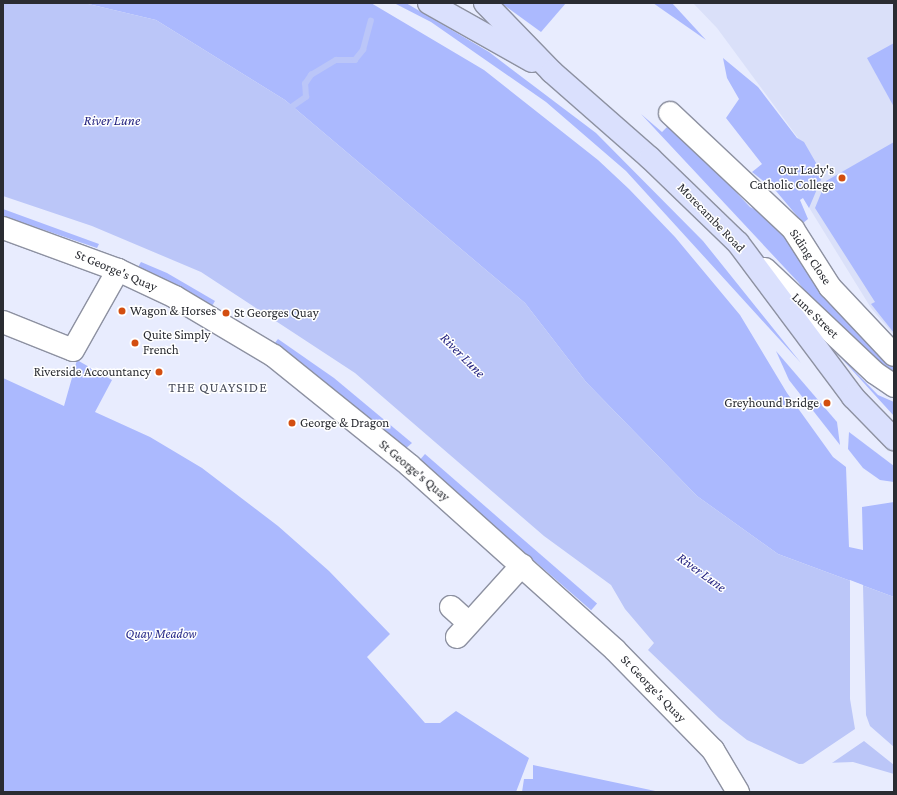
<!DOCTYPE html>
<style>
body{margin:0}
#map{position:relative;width:897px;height:795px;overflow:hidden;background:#e8ecfe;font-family:"Crimson Pro",serif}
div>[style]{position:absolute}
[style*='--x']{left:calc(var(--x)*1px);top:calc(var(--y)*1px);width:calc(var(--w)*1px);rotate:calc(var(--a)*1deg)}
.built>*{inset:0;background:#dae0f9}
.green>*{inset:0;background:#abb9fe;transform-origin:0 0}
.water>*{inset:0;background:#bbc6f8}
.pier>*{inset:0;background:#e8ecfe}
.stream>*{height:5.5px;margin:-2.75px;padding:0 2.75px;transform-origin:2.75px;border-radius:2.75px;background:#bbc6f8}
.roads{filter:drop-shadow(1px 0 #8d91a1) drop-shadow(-1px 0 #8d91a1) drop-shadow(0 1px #8d91a1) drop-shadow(0 -1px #8d91a1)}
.minor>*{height:22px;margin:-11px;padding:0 11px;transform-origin:11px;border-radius:11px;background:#fff}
.major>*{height:22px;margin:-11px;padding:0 11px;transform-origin:11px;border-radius:11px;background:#dae0fd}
.dots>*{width:11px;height:11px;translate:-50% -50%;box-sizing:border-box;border:2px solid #fff;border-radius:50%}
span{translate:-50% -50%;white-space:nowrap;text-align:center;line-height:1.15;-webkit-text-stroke:3px #fff;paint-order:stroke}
.poi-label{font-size:13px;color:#2a2c32}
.right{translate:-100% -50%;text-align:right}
.left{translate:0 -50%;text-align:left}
.street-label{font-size:13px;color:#2a2c32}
.park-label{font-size:13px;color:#2d308c;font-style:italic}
.water-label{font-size:14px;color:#252480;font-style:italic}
.neighbourhood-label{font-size:14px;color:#494d5b;letter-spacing:1px}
.frame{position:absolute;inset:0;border:4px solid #2a2c32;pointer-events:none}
</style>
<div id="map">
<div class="built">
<i style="clip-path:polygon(693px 3px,894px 3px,894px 335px,871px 308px,776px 154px,798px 138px,717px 28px)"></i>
</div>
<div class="green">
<i style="clip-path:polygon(84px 3px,371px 3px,484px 70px,598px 160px,629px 189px,675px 237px,740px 315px,787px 393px,833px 457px,846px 467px,849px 547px,863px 550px,862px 507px,894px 502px,894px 597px,778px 554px,697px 496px,586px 382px,525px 303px,285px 100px,156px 20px)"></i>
<i style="clip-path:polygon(394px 3px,406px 3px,489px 52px,596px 133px,703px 241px,801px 363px,626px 171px,546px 102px,431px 22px)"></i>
<i style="clip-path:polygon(501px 3px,566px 3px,541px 32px)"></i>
<i style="clip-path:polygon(653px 3px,672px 3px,706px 40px)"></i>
<i style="clip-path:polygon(894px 43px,894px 107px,867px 58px)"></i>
<i style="clip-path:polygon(723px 58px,758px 87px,797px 138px,804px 142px,823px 175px,809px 208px,803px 198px,800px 200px,808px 219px,803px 223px,776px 191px,752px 172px,762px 164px,726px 118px,739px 99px,727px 78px)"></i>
<i style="clip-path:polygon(641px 114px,662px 132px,671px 123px,750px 207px,769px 216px,894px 360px,894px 378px,830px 323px,798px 282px)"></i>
<i style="clip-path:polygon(894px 142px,894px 333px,871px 304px,875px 302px,815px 208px,826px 181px)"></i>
<i style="clip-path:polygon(3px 209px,99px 244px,97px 248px,3px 216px)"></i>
<i style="clip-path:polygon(141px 262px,167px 273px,215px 301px,212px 306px,138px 267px)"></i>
<i style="clip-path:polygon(278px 339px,334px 378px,412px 443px,405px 449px,274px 344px)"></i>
<i style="clip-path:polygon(832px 348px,878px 395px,894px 402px,894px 416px)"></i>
<i style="clip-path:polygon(776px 351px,837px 422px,840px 445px,789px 380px)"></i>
<i style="clip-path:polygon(77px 360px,112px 380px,95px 412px,150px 437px,202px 468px,278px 526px,329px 571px,390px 634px,367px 657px,425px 723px,440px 723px,456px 711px,529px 758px,516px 792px,3px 792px,3px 378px,64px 406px)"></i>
<i style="clip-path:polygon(849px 432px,894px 466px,894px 482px,880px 480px,863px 468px,848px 449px)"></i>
<i style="left:425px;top:454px;width:228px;height:9px;rotate:41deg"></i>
<i style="clip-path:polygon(533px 765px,660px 792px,661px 792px,522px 792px,524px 779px,533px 779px)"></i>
</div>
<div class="water">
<i style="clip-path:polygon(3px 3px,84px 3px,156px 20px,285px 100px,525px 303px,586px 382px,697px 496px,778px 554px,894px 597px,894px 774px,853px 762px,799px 764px,747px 740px,719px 718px,648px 650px,654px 643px,625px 609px,611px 585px,544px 536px,355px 373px,201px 272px,92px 226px,3px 196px)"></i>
</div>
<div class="pier">
<i style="clip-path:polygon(850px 580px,863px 585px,866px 715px,870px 726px,894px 747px,894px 765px,864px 741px,829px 765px,800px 766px,855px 729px,850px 699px)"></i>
</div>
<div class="stream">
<i style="--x:293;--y:106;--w:16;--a:-35"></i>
<i style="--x:306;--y:97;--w:13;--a:-94"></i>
<i style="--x:305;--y:84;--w:11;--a:-56"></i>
<i style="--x:311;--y:75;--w:29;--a:-31"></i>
<i style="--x:336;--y:60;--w:19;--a:0"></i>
<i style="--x:355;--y:60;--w:13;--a:-51"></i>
<i style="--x:363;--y:50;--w:30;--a:-75"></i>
</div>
<div class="roads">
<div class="minor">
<i style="--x:670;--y:113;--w:169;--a:43.3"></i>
<i style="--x:793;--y:229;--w:69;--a:57.5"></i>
<i style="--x:830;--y:287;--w:93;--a:46.7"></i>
<i style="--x:3;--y:228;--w:122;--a:20.1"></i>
<i style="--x:118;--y:270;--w:63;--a:25.3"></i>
<i style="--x:175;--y:297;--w:115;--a:30.8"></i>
<i style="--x:274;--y:356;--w:174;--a:38.9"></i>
<i style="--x:409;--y:465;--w:277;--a:41.9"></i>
<i style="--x:615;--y:650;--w:140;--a:45.6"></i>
<i style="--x:713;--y:750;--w:49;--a:59.2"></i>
<i style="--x:765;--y:269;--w:151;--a:43.4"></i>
<i style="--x:875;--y:373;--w:23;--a:34"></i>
<i style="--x:3;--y:322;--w:75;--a:21.8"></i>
<i style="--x:73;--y:350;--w:92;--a:-60.6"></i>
<i style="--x:451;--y:607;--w:24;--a:42"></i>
<i style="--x:457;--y:637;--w:97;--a:-47.9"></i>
</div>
<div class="major">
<i style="--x:429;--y:3;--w:118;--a:29.4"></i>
<i style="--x:485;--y:3;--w:96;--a:45.8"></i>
<i style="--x:552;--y:72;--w:130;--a:41.3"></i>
<i style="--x:650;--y:158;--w:122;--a:44"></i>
<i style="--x:738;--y:243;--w:192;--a:53.2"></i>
<i style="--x:853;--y:397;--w:59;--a:45.7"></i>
</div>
</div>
<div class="dots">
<i style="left:842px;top:178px;background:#d34e10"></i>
<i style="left:122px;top:311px;background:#d34e10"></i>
<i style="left:226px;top:313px;background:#d34e10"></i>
<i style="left:135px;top:343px;background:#d34e10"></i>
<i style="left:159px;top:372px;background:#d34e10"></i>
<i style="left:827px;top:403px;background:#d34e10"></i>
<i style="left:292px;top:423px;background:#d34e10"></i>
</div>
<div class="poi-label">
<span class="right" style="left:834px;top:178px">Our Lady's<br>Catholic College</span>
<span class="left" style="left:130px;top:311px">Wagon &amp; Horses</span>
<span class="left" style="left:234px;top:313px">St Georges Quay</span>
<span class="left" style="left:143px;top:343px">Quite Simply<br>French</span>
<span class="right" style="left:151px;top:372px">Riverside Accountancy</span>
<span class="right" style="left:819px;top:403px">Greyhound Bridge</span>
<span class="left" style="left:300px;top:423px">George &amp; Dragon</span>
</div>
<div class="street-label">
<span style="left:711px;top:218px;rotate:46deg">Morecambe Road</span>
<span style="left:810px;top:257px;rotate:56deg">Siding Close</span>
<span style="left:116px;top:271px;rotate:23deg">St George's Quay</span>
<span style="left:815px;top:316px;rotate:44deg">Lune Street</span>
<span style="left:414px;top:471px;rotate:40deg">St George's Quay</span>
<span style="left:653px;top:689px;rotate:46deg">St George's Quay</span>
</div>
<div class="park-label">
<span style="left:161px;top:634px">Quay Meadow</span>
</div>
<div class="water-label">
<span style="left:112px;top:120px">River Lune</span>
<span style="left:463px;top:355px;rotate:45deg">River Lune</span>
<span style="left:702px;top:572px;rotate:36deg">River Lune</span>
</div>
<div class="neighbourhood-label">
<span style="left:218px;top:387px">THE QUAYSIDE</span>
</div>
<div class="frame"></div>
</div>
